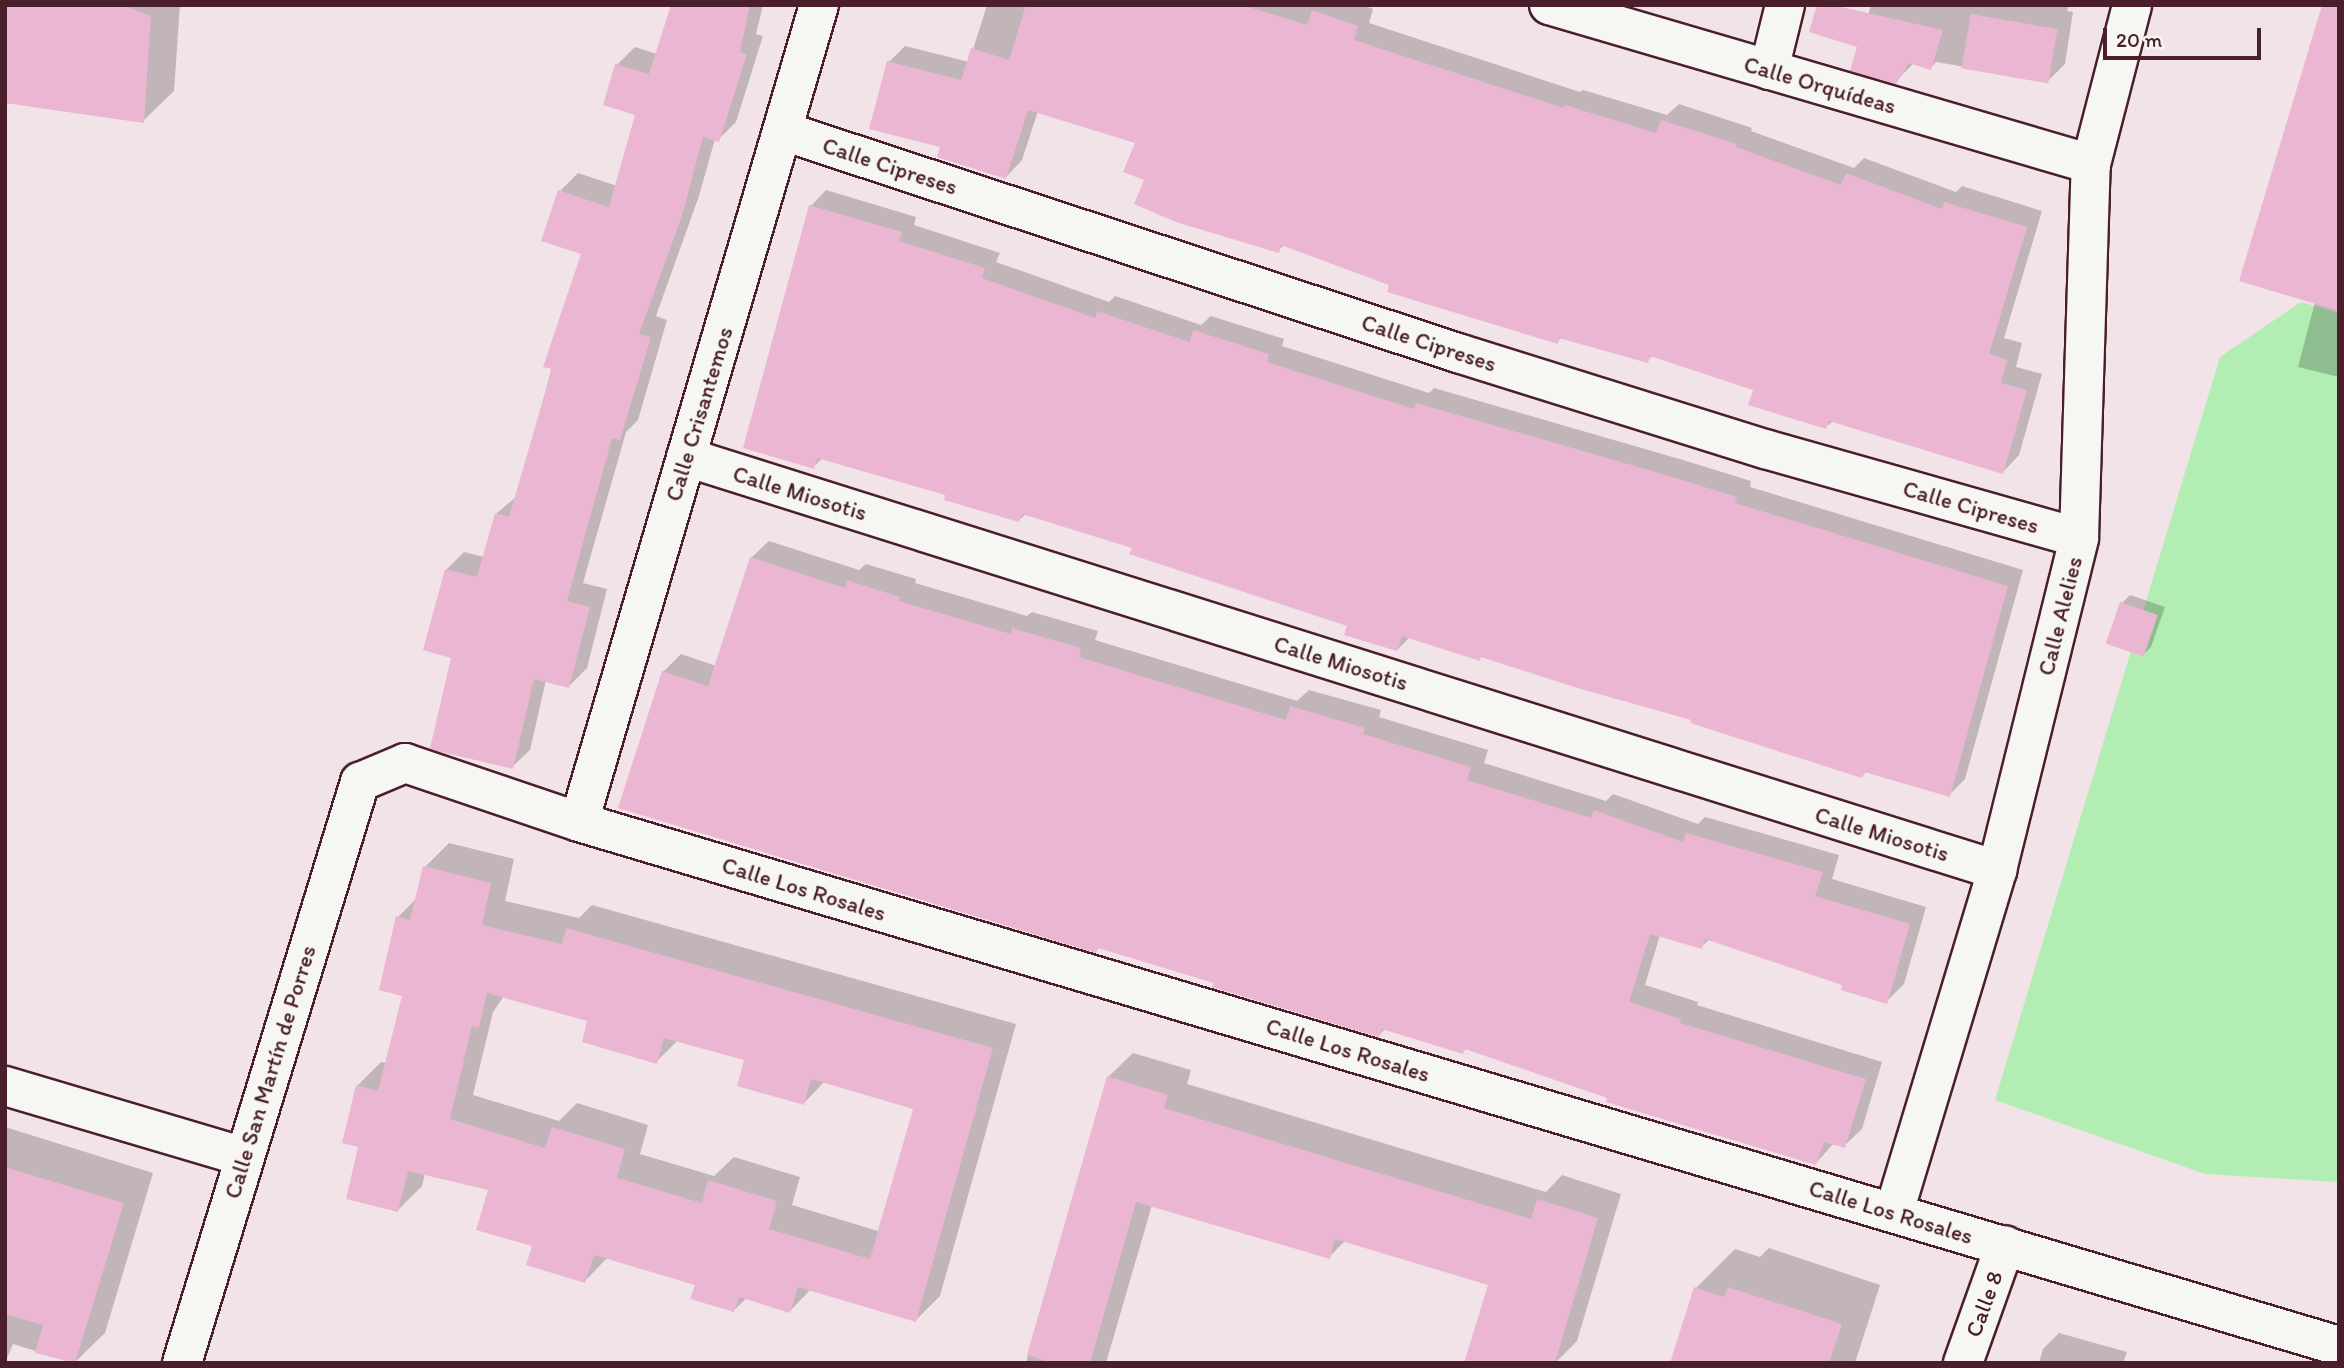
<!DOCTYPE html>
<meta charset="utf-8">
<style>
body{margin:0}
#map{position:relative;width:2344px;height:1368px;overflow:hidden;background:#f2e3e8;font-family:Itim,sans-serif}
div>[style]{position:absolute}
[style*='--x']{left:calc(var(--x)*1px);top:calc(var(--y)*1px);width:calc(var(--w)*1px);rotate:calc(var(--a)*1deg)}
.green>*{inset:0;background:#b2eeb3}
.shadow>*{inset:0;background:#0003}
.building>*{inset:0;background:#eab6d1;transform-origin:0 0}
.roads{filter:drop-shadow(2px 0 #4a1f2b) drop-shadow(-2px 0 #4a1f2b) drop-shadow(0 2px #4a1f2b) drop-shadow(0 -2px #4a1f2b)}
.minor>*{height:38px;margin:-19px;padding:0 19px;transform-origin:19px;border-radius:19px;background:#f6f6f2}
span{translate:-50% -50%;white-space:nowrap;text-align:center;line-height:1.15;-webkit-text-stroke:7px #f6f6f2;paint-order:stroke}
.street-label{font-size:23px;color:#4a1f2b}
.frame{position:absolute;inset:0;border:7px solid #4a1f2b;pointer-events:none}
.scale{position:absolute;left:2103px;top:28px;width:158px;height:32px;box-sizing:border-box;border:4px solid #4a1f2b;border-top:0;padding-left:9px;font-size:21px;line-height:24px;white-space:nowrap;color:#4a1f2b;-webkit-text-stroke:5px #f6f6f2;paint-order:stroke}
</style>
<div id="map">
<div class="green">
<i style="clip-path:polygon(2301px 302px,2339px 313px,2339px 1182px,2205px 1174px,1995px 1100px,2220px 357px)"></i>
</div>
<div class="shadow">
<i style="clip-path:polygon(5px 5px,180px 5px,174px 91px,143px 121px)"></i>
<i style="clip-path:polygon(671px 5px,763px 5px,756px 34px,763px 36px,736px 122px,718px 140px,715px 139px,699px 196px,656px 316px,667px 320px,638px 420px,626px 432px,583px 583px,607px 589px,587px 668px,569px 686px,546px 680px,530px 750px,512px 767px,453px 656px,446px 570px,464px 552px,484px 557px,497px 513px,517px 496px,583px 253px,560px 191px,578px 173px,617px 186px,637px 114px,617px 65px,635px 47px,657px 54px)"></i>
<i style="clip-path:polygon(987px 5px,1362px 5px,1373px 9px,1369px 23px,1580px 92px,1583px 90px,1667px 115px,1679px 104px,1752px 128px,1751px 131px,1854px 168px,1864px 158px,1956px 192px,1962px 186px,2042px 211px,2004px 338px,2022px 343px,2016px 367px,2042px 374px,2019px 455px,2003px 472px,1833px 421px,1826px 427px,1755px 388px,1653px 355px,1647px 361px,1562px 337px,1557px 342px,1285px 244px,1278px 251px,1146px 179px,1137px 142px,1038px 111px,1022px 160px,1006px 177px,942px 145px,889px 62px,905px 46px,969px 62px)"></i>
<i style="clip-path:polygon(1871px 5px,2069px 5px,2067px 11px,2073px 12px,2065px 64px,2048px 81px,1936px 62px,1931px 68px,1914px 63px,1895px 82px,1852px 69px)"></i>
<i style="clip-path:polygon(2339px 27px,2339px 377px,2298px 367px,2315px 302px)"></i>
<i style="clip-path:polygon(826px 190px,916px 217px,914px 225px,1000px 253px,996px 262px,1109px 302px,1115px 296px,1201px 325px,1211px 316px,1284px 339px,1282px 346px,1429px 393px,1434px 388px,1683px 460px,1751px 481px,1750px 487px,2023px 570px,1965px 779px,1949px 795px,1867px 771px,1862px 776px,1693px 719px,1483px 655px,1479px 659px,1410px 637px,1397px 650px,1350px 625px,1134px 546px,1026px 514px,1019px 520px,947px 494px,823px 458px,813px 467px,811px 206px)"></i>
<i style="clip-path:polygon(769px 541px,859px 570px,866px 564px,916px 579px,915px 583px,1027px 616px,1032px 612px,1098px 631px,1095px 640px,1297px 701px,1309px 690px,1381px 710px,1379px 717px,1488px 750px,1484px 763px,1606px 801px,1613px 794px,1698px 824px,1705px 817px,1839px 855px,1832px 879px,1926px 907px,1904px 984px,1886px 1002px,1845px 984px,1710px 939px,1701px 947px,1660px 935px,1645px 985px,1698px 1002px,1697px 1005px,1882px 1062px,1862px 1129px,1844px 1146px,1834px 1143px,1816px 1163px,1467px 1048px,1463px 1052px,1386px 1028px,1379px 1035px,1100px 947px,1096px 951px,663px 672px,681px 654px,716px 666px,751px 558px)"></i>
<i style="clip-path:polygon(2130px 595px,2165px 607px,2151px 647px,2143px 655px,2122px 603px)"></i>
<i style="clip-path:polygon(evenodd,449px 843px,514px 859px,505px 901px,579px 918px,592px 905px,1016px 1024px,940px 1296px,916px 1320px,811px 1289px,790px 1311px,747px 1298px,734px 1310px,697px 1284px,608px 1257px,585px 1281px,535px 1245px,490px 1189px,425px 1173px,422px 1186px,398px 1210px,360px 1145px,357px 1086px,381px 1062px,387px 1063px,404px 995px,398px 917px,417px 898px,425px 867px,449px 843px,504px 996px,589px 1019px,656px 1062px,678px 1040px,746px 1059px,804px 1103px,825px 1081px,915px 1108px,878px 1231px,792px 1205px,800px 1177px,734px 1157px,714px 1176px,640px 1154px,648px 1125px,577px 1103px,559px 1121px,473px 1095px,493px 1012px,504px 996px)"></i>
<i style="clip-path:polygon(1133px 1053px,1191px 1070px,1187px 1084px,1546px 1192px,1562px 1175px,1621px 1194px,1577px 1341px,1555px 1363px,1466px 1363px,1490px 1283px,1346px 1240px,1329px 1257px,1152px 1205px,1106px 1363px,1026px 1363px,1108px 1077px)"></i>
<i style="clip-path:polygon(5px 1127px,153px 1173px,105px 1333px,74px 1363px,13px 1344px,5px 1363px)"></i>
<i style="clip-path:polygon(1769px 1248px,1880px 1285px,1855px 1363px,1672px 1363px,1696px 1288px,1735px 1249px,1760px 1257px)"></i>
<i style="clip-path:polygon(2059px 1333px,2127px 1352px,2123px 1363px,2039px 1363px,2043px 1349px)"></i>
</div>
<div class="building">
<i style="clip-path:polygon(5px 5px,122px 5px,151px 16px,144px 123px,5px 103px)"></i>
<i style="clip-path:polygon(671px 5px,750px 5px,740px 52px,747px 54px,719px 142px,703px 137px,682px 216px,639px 334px,651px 337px,620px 440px,612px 438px,567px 601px,590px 607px,569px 688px,534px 679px,513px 769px,437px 751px,430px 748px,451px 658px,423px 650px,445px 569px,477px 577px,495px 513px,509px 517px,552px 369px,543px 367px,581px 254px,541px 241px,558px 190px,609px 207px,635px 115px,603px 105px,615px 64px,649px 74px)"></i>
<i style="clip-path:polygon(1026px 5px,1242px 5px,1307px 25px,1312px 10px,1358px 26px,1354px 40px,1564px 108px,1565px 105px,1656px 133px,1661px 120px,1737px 144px,1736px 147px,1841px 185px,1846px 173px,1942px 209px,1944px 202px,2027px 227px,1989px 354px,2007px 360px,2001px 383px,2027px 390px,2003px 474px,1829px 421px,1826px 429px,1748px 405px,1753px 390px,1650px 356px,1648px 363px,1559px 338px,1558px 344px,1387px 292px,1389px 285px,1281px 245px,1279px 253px,1176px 222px,1134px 204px,1144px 180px,1123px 172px,1135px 143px,1028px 110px,1006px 179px,937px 157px,940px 147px,869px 129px,887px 61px,961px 80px,971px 48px,1009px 60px)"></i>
<i style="clip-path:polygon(1817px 5px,1832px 5px,1943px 30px,1931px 70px,1909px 63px,1896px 84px,1850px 71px,1857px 47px,1809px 32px)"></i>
<i style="clip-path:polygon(2322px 5px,2339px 5px,2339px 311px,2239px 281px)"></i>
<i style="left:1971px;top:14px;width:88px;height:55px;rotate:10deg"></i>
<i style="clip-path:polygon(809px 205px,902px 232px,899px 241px,985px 268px,982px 278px,1095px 318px,1097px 311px,1190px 342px,1193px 330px,1269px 354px,1267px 362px,1414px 409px,1416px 403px,1666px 475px,1737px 497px,1735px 503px,2008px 586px,1950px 797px,1864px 772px,1862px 778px,1690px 723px,1691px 720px,1574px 687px,1481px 657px,1480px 661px,1402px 636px,1397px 651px,1344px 635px,1347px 626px,1129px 554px,1132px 548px,1022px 514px,1019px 522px,944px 500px,945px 495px,817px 458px,814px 469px,743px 448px)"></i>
<i style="clip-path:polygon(750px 557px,845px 588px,847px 580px,900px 597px,899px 601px,1011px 634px,1012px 628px,1081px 648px,1079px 657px,1286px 720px,1290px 706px,1365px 728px,1363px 734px,1471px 767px,1467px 780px,1591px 818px,1594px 810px,1683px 842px,1686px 833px,1823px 872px,1815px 896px,1910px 924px,1887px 1004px,1841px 990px,1842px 985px,1705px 939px,1702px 949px,1650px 934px,1629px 1002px,1681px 1019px,1680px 1023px,1866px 1079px,1845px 1148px,1824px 1142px,1816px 1165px,1606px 1102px,1607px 1098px,1465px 1049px,1463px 1054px,1382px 1029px,1379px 1037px,1212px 987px,1214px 983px,1098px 948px,1096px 953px,618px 808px,662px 671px,708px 686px)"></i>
<i style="left:2120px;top:602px;width:40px;height:44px;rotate:19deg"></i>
<i style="clip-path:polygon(evenodd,423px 866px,491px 883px,482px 925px,562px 944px,566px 928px,993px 1048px,916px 1322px,798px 1287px,790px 1313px,739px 1297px,734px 1312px,690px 1299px,695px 1285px,594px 1255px,585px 1283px,526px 1265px,532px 1246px,476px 1230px,488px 1190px,408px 1171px,398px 1212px,346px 1199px,358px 1147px,342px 1143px,356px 1085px,378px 1091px,402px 996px,379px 990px,396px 916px,410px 920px,423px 866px,487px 993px,587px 1021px,582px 1042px,657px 1064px,664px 1038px,744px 1060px,737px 1086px,804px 1105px,811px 1079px,913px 1109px,870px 1259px,769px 1229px,777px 1201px,708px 1180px,702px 1203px,617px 1178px,625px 1149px,552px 1127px,545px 1148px,450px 1119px,472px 1026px,479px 1028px,487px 993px)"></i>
<i style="clip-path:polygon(1107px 1076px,1168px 1095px,1164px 1108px,1531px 1219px,1537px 1199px,1598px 1218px,1555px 1363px,1464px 1363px,1488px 1285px,1335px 1239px,1330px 1259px,1136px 1202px,1090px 1363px,1052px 1363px,1027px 1355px)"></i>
<i style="clip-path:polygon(5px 1167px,124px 1203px,75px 1363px,35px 1353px,43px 1325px,5px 1314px)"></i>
<i style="clip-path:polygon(1694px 1287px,1724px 1297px,1728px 1287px,1842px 1324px,1829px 1363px,1670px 1363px)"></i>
</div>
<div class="roads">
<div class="minor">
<i style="--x:1549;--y:5;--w:565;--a:16.35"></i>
<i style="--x:1769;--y:70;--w:67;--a:-76.2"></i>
<i style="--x:783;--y:131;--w:711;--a:18.21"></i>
<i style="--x:1458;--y:353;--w:322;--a:17.4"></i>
<i style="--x:1765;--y:449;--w:326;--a:15.8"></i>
<i style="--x:686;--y:457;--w:1375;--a:17.49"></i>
<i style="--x:579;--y:822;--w:852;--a:-73.63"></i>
<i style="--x:5;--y:1086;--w:249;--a:16.5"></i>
<i style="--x:1894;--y:1212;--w:357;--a:-73.2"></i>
<i style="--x:1997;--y:870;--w:342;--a:-76.1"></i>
<i style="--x:2079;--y:538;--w:374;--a:-88.2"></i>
<i style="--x:2091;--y:164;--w:164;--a:-75.5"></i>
<i style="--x:182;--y:1363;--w:608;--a:-72.97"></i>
<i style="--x:360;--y:782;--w:49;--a:-22.9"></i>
<i style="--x:405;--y:763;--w:184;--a:18.7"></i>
<i style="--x:579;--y:822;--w:1836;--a:16.58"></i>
<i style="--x:1963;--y:1363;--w:125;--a:-70.4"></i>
</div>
</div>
<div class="street-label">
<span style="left:1820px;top:85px;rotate:16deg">Calle Orquídeas</span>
<span style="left:890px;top:166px;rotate:18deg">Calle Cipreses</span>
<span style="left:1429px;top:343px;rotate:18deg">Calle Cipreses</span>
<span style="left:699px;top:414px;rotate:-73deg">Calle Crisantemos</span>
<span style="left:800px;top:493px;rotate:17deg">Calle Miosotis</span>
<span style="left:1971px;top:507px;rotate:16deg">Calle Cipreses</span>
<span style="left:2060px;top:616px;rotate:-76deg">Calle Alelies</span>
<span style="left:1341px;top:663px;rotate:17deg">Calle Miosotis</span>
<span style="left:1882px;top:834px;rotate:17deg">Calle Miosotis</span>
<span style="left:804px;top:889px;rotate:17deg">Calle Los Rosales</span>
<span style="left:1348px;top:1050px;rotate:17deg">Calle Los Rosales</span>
<span style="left:270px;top:1072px;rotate:-73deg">Calle San Martín de Porres</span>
<span style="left:1891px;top:1212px;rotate:17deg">Calle Los Rosales</span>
<span style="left:1984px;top:1304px;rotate:-70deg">Calle 8</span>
</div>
<div class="frame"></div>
<div class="scale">20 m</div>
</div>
